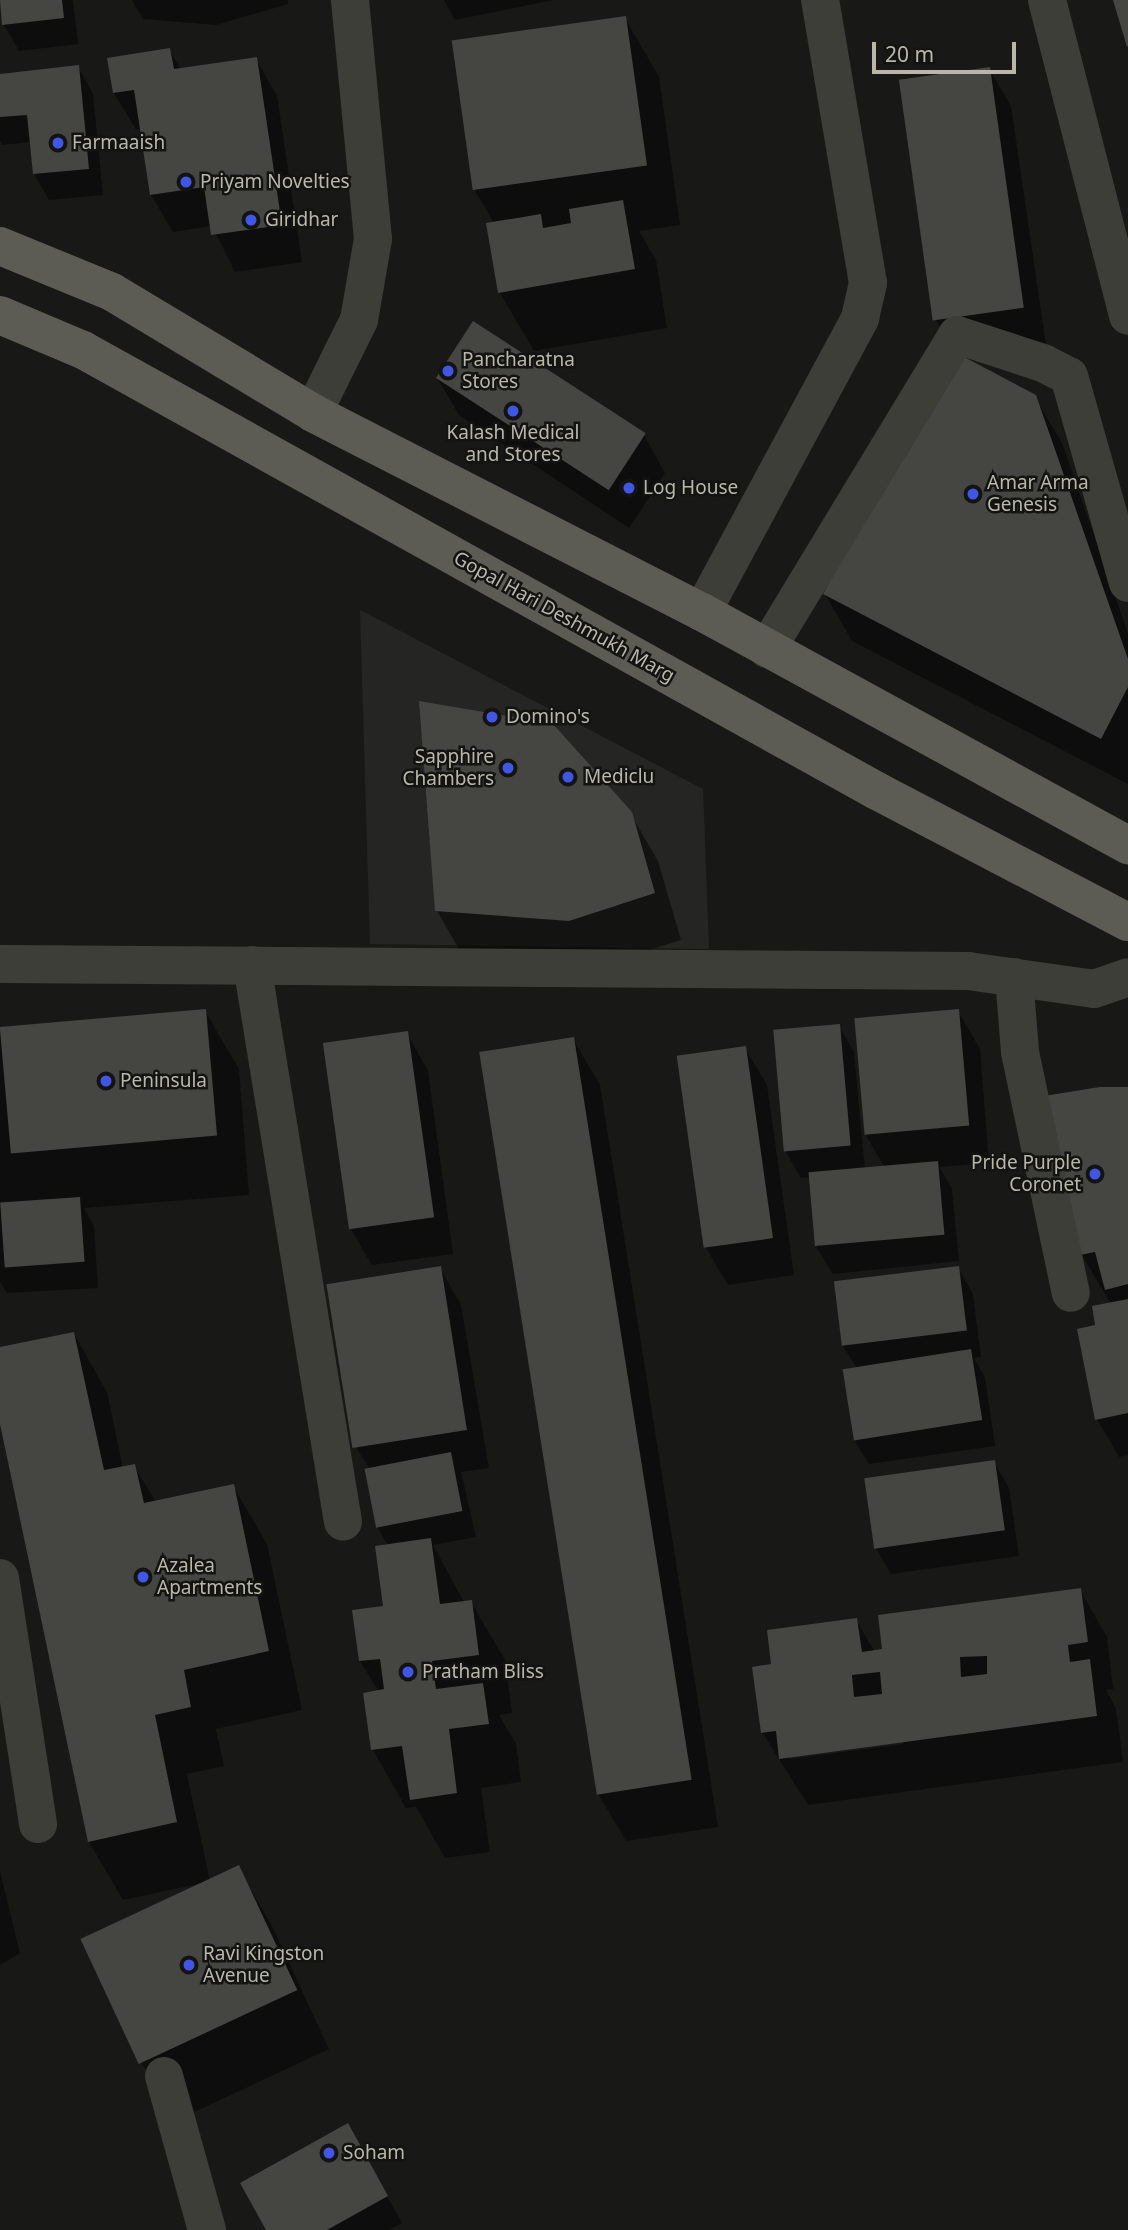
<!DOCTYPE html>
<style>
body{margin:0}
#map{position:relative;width:1128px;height:2230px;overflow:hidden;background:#181917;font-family:"Noto Sans",sans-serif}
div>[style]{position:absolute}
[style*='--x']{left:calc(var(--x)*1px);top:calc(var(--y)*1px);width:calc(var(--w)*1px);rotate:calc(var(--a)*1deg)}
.built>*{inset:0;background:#252623}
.shadow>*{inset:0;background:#0007}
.building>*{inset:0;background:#454641;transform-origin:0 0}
.minor>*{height:38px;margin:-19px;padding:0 19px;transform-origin:19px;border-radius:19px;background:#3d3e38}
.major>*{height:38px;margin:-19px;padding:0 19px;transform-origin:19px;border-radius:19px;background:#5c5c54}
.dots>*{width:19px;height:19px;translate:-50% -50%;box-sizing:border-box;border:4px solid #131412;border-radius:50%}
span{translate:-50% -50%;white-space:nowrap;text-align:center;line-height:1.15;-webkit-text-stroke:5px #131412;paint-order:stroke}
.poi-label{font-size:19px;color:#b8b7aa}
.left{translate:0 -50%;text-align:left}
.right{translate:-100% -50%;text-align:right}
.street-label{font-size:19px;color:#b8b7aa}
.scale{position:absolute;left:872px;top:42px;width:144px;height:32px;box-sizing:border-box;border:4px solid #b8b7aa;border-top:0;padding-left:9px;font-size:21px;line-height:24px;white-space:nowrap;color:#b8b7aa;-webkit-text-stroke:5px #131412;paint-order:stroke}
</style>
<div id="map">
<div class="built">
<i style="clip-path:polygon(360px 610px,703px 789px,709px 949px,370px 944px)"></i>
</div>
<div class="shadow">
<i style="clip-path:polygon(1px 0,73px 0,78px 44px,19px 51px,4px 25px)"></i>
<i style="clip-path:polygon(132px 0,288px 0,288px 4px,216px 25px,143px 19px)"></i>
<i style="clip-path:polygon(444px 0,554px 0,455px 20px)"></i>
<i style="clip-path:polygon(625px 18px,659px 77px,680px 225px,639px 231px,656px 260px,667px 328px,534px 351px,500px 293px,488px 224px,494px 223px,475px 191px)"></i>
<i style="clip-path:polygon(169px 50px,181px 70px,256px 59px,277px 96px,302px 262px,235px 272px,212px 226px,173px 232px,151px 195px,142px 129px,136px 130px,114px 93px)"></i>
<i style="clip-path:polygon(78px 67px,93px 94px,103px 195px,49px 200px,34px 174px,31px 142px,2px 145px,0 141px,0 76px)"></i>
<i style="clip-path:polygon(989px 69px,1011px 106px,1046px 345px,961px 357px,1034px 396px,1062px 443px,1128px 633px,1128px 784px,852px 641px,825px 594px,956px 355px,936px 320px)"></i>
<i style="clip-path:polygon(437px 378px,644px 435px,665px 473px,629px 528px,459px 415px)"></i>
<i style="clip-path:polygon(630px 813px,658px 861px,681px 940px,596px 967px,464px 958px,437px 911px)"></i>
<i style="clip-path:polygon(205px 1011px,239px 1069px,249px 1195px,84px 1208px,94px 1226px,98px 1288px,7px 1293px,0 1282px,0 1028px)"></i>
<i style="clip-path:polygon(958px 1011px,980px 1049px,989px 1163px,939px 1167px,952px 1189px,959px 1261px,833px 1274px,817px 1248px,811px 1177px,801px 1178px,786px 1152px,775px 1032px,839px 1026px,854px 1052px,865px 1170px,885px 1168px,865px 1134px)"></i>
<i style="clip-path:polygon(407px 1033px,428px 1071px,453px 1254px,372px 1265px,350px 1228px)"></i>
<i style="clip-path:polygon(573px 1039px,600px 1085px,718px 1827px,626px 1841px,599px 1795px,481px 1053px)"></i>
<i style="clip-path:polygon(745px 1048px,767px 1085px,794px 1275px,728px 1285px,706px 1248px)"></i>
<i style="clip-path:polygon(1128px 1090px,1128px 1455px,1119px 1457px,1097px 1419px,1098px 1326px,1115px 1304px,1109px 1301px,1082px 1255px)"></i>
<i style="clip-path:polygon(440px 1268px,461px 1305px,489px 1468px,461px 1472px,476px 1537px,433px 1545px,464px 1602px,471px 1602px,505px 1660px,512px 1713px,499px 1715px,516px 1744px,521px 1782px,481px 1788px,490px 1852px,445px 1858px,416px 1807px,406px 1808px,373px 1750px,379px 1692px,360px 1661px,385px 1607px,388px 1546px,377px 1526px,369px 1468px,357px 1449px)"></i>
<i style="clip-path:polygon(958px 1268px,973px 1294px,981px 1357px,974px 1358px,985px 1377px,995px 1446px,869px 1464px,853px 1438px,844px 1369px,856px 1367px,843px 1346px)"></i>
<i style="clip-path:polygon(74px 1334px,107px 1392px,123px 1468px,134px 1466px,156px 1502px,233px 1486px,267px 1544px,302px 1710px,216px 1729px,224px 1766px,187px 1774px,210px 1881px,238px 1868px,272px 1926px,329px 2049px,175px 2121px,142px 2063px,203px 1883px,123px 1900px,89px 1842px,0 1416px,0 1349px)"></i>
<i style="clip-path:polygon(994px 1462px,1009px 1488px,1019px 1556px,891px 1574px,876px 1548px,866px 1480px)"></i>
<i style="clip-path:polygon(evenodd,1080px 1590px,1107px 1637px,1113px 1689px,1106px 1690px,1116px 1708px,1123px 1762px,808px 1805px,762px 1732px,773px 1666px,856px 1620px,875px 1652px,884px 1651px,1080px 1590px,903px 1741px,903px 1744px,789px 1759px,789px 1756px,903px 1741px)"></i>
<i style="clip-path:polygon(0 1871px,20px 1953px,0 1965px)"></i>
<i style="clip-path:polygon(347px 2126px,402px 2223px,389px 2230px,268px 2230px)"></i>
</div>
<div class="building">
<i style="clip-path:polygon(0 0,62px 0,64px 18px,2px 25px)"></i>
<i style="clip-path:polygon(1113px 0,1128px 0,1128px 46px,1127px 47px)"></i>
<i style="left:626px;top:16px;width:151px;height:176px;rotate:82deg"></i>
<i style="clip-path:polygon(170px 48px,174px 69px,257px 57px,282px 225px,211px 235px,204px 187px,150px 195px,134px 90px,113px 93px,107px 58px)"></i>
<i style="clip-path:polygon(79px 65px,89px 169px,33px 174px,27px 115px,0 117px,0 74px)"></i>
<i style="left:990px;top:67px;width:243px;height:92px;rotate:82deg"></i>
<i style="clip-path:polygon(623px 200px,635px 269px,498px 293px,486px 223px,541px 214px,543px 228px,571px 223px,569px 209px)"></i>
<i style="left:473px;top:321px;width:206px;height:68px;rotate:33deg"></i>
<i style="clip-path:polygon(951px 350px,1036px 395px,1128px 659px,1128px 687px,1101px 739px,823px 594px)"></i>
<i style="clip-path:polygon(419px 701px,553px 724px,632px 812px,655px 893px,569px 921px,435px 911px)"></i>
<i style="left:206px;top:1009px;width:127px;height:207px;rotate:85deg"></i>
<i style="left:959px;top:1009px;width:117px;height:105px;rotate:85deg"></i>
<i style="left:840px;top:1024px;width:122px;height:67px;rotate:85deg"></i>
<i style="left:408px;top:1031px;width:188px;height:86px;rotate:82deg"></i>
<i style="left:574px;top:1037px;width:752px;height:96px;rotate:81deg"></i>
<i style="left:746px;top:1046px;width:194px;height:70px;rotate:82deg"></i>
<i style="clip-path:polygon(1100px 1087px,1128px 1087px,1128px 1284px,1105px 1290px,1095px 1252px,1080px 1255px,1044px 1096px)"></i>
<i style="left:938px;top:1161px;width:74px;height:130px;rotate:85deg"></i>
<i style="left:80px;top:1197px;width:65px;height:80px;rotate:86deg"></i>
<i style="left:441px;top:1266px;width:166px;height:116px;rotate:81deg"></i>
<i style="left:959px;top:1266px;width:65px;height:126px;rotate:83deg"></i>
<i style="clip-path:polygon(1128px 1299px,1128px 1413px,1095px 1420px,1077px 1329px,1095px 1325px,1092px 1306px)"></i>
<i style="clip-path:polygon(74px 1332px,104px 1470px,135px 1464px,144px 1503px,234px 1484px,269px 1651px,184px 1670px,191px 1707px,155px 1715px,177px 1822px,88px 1842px,0 1424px,0 1347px)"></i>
<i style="left:971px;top:1349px;width:72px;height:130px;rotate:81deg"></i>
<i style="left:451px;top:1452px;width:60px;height:88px;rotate:79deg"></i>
<i style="left:995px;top:1460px;width:71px;height:132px;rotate:82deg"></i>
<i style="clip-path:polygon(431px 1538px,440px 1604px,472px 1600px,479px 1655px,432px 1661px,436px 1689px,483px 1683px,489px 1724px,449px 1729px,457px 1793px,410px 1800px,402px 1746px,371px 1750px,363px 1693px,384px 1689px,380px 1659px,359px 1661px,352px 1610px,383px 1606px,375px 1546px)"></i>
<i style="clip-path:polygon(evenodd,1081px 1588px,1088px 1642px,1068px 1645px,1070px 1662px,1090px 1659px,1097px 1716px,779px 1759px,776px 1731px,761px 1733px,752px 1667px,771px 1664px,767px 1630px,857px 1618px,862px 1652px,882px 1649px,878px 1615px,1081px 1588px,987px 1656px,987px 1674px,961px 1677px,960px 1657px,987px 1656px,1081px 1588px,880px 1672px,882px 1694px,854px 1697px,852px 1675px,880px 1672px)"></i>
<i style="left:239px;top:1865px;width:138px;height:175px;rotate:65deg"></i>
<i style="clip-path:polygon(348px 2123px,388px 2196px,327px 2230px,266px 2230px,240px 2183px)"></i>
</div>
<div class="minor">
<i style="--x:1047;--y:0;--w:326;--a:75.6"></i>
<i style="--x:313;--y:413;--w:104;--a:-63.7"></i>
<i style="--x:359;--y:320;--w:82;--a:-80.2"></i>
<i style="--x:373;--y:239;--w:240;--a:-95.5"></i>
<i style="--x:702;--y:612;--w:334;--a:-61.7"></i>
<i style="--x:860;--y:318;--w:36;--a:-77"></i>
<i style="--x:868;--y:283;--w:287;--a:-99.6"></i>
<i style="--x:767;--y:649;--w:367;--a:-58.8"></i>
<i style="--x:957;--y:335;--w:90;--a:18"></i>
<i style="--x:1043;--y:363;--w:29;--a:27"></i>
<i style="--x:1069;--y:376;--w:215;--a:74.1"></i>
<i style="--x:0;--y:964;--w:968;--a:0.41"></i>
<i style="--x:968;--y:971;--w:127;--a:8.1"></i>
<i style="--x:1094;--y:989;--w:36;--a:-19"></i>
<i style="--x:252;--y:965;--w:564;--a:80.72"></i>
<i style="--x:1014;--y:977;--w:75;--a:85.4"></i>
<i style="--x:1020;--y:1052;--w:246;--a:78.1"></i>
<i style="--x:0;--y:1578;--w:249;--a:81.2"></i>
<i style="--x:164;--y:2076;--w:160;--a:74.4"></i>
</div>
<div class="major">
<i style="--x:0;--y:246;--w:121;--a:22.3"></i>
<i style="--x:112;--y:292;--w:235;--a:31"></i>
<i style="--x:313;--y:413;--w:437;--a:27.1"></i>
<i style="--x:702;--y:612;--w:486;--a:28.7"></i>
<i style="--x:0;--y:315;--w:90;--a:22.9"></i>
<i style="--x:83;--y:350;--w:908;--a:29.05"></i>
<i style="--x:877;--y:791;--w:283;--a:27.6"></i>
</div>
<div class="dots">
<i style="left:58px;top:143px;background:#4256e6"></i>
<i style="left:186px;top:182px;background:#4256e6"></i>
<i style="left:251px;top:220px;background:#4256e6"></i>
<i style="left:448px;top:371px;background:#4256e6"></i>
<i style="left:513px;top:411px;background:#4256e6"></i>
<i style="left:629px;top:488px;background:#4256e6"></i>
<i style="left:973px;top:494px;background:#4256e6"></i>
<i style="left:492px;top:717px;background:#4256e6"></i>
<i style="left:508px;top:768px;background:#4256e6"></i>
<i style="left:568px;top:777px;background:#4256e6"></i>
<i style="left:106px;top:1081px;background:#4256e6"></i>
<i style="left:1095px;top:1174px;background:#4256e6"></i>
<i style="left:143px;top:1577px;background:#4256e6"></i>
<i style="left:408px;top:1672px;background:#4256e6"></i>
<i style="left:189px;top:1965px;background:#4256e6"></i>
<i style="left:329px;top:2153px;background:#4256e6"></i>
</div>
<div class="poi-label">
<span class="left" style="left:72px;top:143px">Farmaaish</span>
<span class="left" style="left:200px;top:182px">Priyam Novelties</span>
<span class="left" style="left:265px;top:220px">Giridhar</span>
<span class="left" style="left:462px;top:371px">Pancharatna<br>Stores</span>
<span style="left:513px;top:444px">Kalash Medical<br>and Stores</span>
<span class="left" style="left:987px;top:494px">Amar Arma<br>Genesis</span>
<span class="left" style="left:643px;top:488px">Log House</span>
<span class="left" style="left:506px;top:717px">Domino's</span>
<span class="right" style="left:494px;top:768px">Sapphire<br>Chambers</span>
<span class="left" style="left:584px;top:777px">Mediclu</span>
<span class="left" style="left:120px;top:1081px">Peninsula</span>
<span class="right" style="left:1081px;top:1174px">Pride Purple<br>Coronet</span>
<span class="left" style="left:157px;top:1577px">Azalea<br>Apartments</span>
<span class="left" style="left:422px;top:1672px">Pratham Bliss</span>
<span class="left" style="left:203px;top:1965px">Ravi Kingston<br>Avenue</span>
<span class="left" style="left:343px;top:2153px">Soham</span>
</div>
<div class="street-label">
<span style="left:564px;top:617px;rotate:29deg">Gopal Hari Deshmukh Marg</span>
</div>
<div class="scale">20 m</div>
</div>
